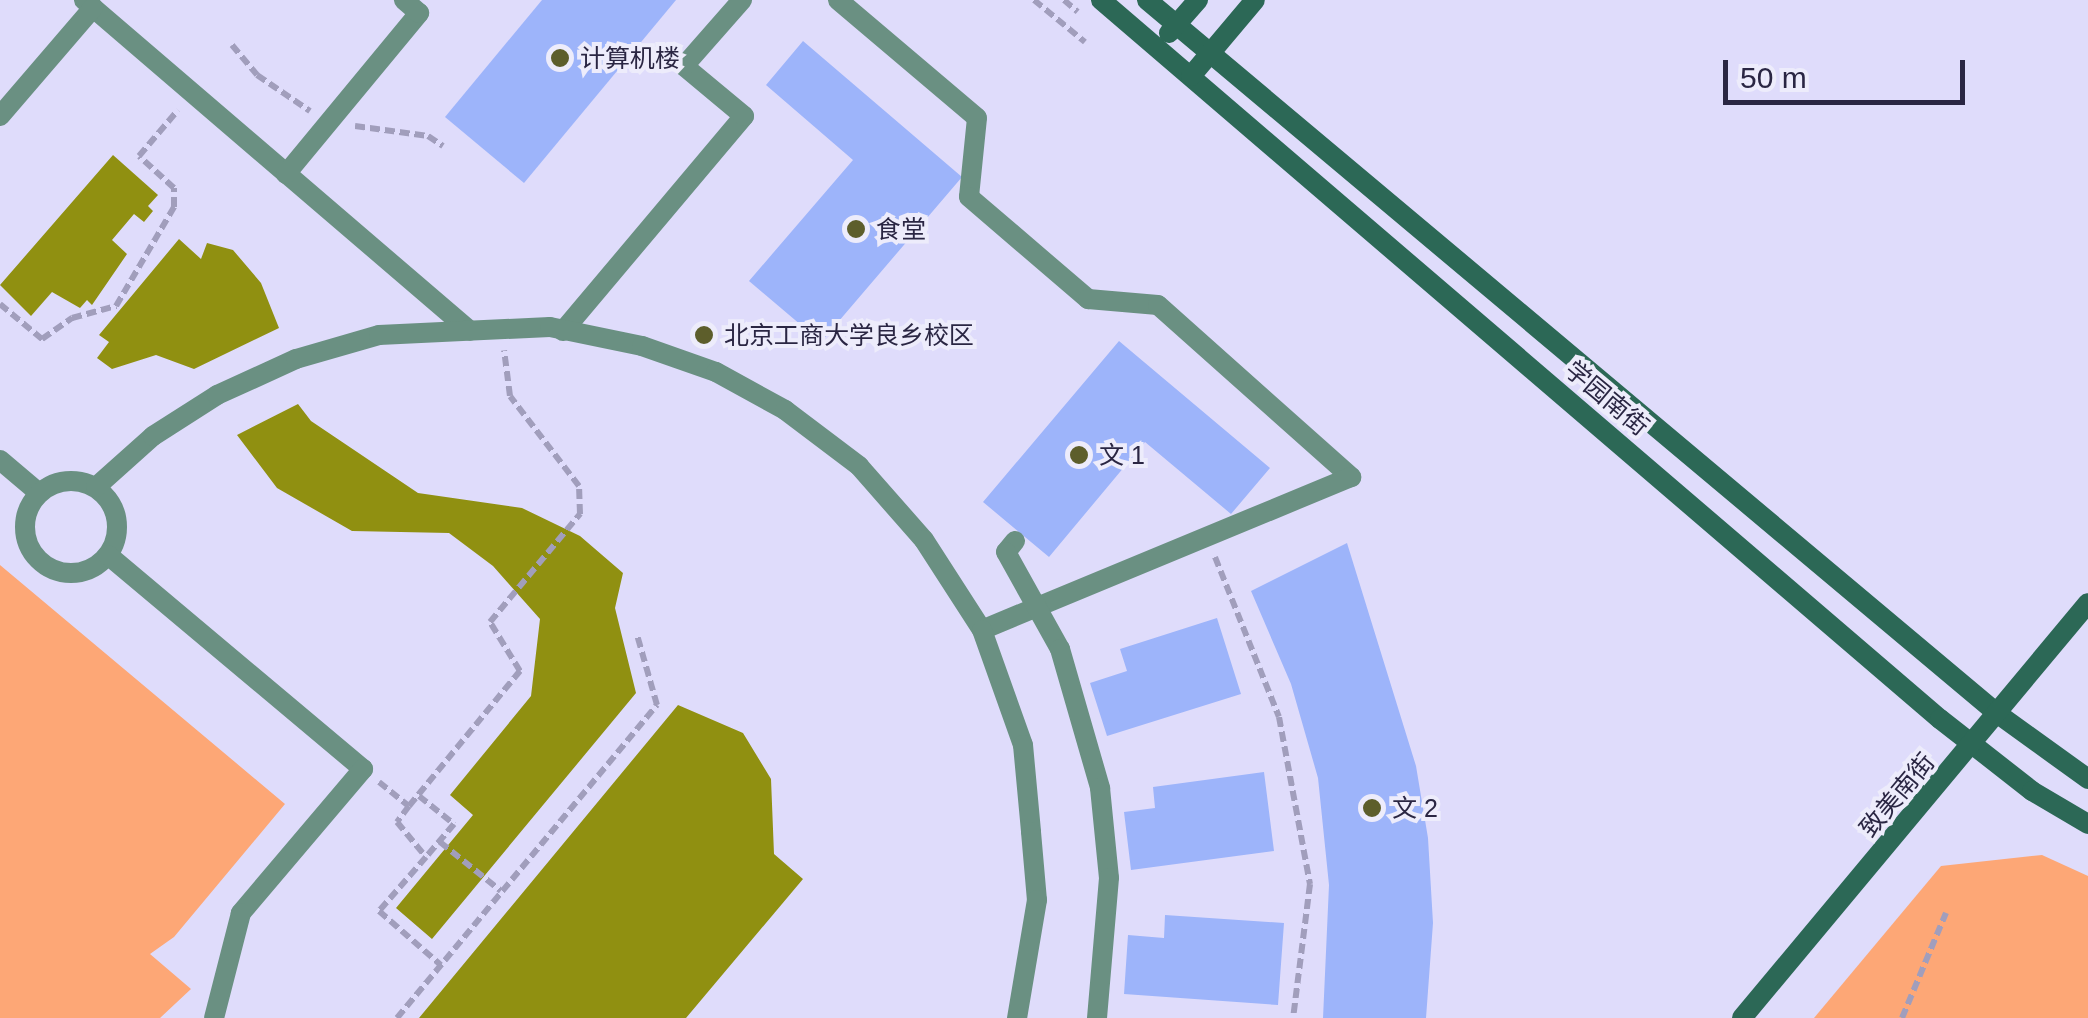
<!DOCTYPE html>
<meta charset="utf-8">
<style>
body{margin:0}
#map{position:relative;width:2088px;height:1018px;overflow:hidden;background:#dfdcfb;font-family:Helvetica,"Noto Sans SC",sans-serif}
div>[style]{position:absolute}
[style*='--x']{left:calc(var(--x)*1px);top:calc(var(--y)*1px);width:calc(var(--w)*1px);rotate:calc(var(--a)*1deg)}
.green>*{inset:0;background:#fda776}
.water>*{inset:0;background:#909011}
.building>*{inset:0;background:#9db4fa}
.path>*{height:6px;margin-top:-3px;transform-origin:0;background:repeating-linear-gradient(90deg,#a19ebc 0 10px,transparent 0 15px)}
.street>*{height:20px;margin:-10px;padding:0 10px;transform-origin:10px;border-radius:10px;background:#6a9082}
.street>.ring{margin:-10px;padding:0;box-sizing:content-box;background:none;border:20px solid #6a9082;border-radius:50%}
.secondary>*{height:20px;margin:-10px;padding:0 10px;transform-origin:10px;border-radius:10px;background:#2c6856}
.lane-bridge>*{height:20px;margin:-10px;padding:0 10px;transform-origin:10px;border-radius:10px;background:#6a9082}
.dots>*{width:28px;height:28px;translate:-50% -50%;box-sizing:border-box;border:5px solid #edecfb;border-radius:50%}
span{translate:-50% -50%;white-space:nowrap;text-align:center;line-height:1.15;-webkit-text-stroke:8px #edecfb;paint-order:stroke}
.poi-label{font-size:25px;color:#2a2643}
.left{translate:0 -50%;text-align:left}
.street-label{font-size:25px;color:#2a2643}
.scale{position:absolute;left:1723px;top:60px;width:242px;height:45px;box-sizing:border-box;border:5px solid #2a2643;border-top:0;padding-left:12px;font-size:30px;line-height:35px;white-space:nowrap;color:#2a2643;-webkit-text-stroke:8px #edecfb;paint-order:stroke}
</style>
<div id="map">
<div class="green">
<i style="clip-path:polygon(0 565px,285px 804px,174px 937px,150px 954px,191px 989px,160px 1018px,0 1018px)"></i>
<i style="clip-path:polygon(2042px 855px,2088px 876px,2088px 1018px,1814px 1018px,1941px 866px)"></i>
</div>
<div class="water">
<i style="clip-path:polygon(113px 155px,158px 195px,148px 206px,153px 211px,144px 222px,134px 214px,112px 240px,127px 254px,92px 305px,87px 300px,80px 308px,52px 292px,31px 316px,0 285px)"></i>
<i style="clip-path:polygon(179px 239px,201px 259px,207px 243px,233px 250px,261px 283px,279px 328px,194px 369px,156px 355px,112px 369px,97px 358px,109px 342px,99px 335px)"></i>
<i style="clip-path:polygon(298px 404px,311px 421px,418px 493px,522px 508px,580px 536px,623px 573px,615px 608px,636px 693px,432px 939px,396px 908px,473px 815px,450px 795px,531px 696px,540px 619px,493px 566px,449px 533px,352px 531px,277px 488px,237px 435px)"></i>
<i style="clip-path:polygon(678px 705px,743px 733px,771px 779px,774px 854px,803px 879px,686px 1018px,419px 1018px)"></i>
</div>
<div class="building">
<i style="clip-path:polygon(542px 0,676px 0,524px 183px,445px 117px)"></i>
<i style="clip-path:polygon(803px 41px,962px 177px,821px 342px,749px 281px,853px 160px,766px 85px)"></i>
<i style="clip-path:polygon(1119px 341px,1270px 468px,1231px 514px,1145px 442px,1049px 557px,983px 502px)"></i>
<i style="clip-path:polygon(1347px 543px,1416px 766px,1428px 838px,1433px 923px,1426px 1018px,1323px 1018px,1329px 885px,1318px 778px,1291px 684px,1251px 591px)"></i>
<i style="clip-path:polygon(1217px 618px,1241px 694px,1107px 736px,1090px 683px,1127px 671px,1120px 649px)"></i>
<i style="clip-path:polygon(1264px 772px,1274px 851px,1131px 870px,1124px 812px,1155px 808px,1153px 787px)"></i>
<i style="clip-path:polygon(1165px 915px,1284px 923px,1278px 1005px,1124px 994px,1128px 935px,1164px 938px)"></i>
</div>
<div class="path">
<i style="--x:1034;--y:0;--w:66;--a:39.5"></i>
<i style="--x:1064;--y:0;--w:18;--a:41"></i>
<i style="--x:232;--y:45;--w:39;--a:50"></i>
<i style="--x:257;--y:75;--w:64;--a:34.2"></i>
<i style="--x:355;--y:126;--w:74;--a:7.8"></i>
<i style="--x:428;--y:136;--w:18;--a:34"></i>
<i style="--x:0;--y:304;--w:55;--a:39.8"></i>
<i style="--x:42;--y:339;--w:37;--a:-35"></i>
<i style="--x:72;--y:318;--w:46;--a:-15.3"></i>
<i style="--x:116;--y:306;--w:115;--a:-59.6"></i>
<i style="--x:174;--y:207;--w:19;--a:-90"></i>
<i style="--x:174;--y:188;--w:47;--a:-137.6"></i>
<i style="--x:139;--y:156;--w:60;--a:-49.7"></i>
<i style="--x:1215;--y:557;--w:172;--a:68.2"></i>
<i style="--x:1279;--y:717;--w:170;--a:79.5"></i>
<i style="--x:1310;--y:884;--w:135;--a:97.2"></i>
<i style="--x:379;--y:782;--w:38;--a:39"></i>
<i style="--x:409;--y:806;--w:20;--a:127"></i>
<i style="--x:397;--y:822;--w:45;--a:50.4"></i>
<i style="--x:426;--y:857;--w:72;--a:131"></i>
<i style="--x:379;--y:911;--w:82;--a:41.1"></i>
<i style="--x:419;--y:796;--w:45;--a:38.7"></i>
<i style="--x:454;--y:824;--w:43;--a:130.3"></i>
<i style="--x:409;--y:806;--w:175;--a:-50.6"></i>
<i style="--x:520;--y:671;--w:57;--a:-121.5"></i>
<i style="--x:490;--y:622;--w:141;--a:-50.2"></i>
<i style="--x:580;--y:514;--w:28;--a:-92"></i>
<i style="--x:579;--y:486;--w:113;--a:-127.5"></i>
<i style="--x:510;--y:396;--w:46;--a:-97.4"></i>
<i style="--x:440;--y:842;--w:78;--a:38.8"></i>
<i style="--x:397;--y:1018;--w:407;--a:-50.3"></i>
<i style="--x:657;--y:705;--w:73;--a:-105.9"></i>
<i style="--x:1902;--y:1018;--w:114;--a:-67.3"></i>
</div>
<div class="street">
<i style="--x:84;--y:0;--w:508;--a:40.61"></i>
<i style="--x:838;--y:0;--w:182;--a:40.3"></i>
<i style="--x:977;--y:118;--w:79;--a:95.8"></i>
<i style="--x:969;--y:197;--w:157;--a:40.6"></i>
<i style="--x:1088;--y:299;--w:70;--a:4.9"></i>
<i style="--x:1158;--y:305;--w:259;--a:41.7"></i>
<i style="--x:1351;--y:477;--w:399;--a:157.5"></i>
<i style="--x:0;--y:116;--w:143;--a:-49.3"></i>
<i style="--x:286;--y:174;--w:209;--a:-50.4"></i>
<i style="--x:419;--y:13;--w:20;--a:-139"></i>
<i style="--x:563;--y:331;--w:281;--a:-49.9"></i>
<i style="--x:744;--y:116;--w:78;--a:-140.2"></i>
<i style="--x:684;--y:66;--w:88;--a:-48.7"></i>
<i style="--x:0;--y:460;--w:51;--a:40.2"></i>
<i class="ring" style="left:25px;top:481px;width:72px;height:72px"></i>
<i style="--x:96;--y:487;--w:76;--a:-41.8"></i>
<i style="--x:153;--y:436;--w:76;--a:-32.6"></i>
<i style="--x:217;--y:395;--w:87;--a:-24.5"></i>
<i style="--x:296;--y:359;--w:86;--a:-16.1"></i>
<i style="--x:379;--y:335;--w:171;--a:-2.7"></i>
<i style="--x:550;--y:327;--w:94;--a:11.7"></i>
<i style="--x:642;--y:346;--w:78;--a:19.4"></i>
<i style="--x:716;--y:372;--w:79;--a:28.8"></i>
<i style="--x:785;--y:410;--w:93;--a:37.1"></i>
<i style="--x:859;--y:466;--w:98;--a:48.7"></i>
<i style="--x:924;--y:540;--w:107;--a:57.2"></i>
<i style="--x:982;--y:630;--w:122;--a:70.4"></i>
<i style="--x:1023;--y:745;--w:87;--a:84.7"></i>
<i style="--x:1031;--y:832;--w:68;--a:85"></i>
<i style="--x:1037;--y:900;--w:120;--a:99.6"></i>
<i style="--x:108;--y:555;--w:333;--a:40"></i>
<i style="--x:363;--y:769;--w:189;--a:130.3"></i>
<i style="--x:241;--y:913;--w:108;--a:104.4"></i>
</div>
<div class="secondary">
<i style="--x:1101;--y:0;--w:1105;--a:40.6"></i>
<i style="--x:1940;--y:719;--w:117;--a:38"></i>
<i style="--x:2032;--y:791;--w:65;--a:30.5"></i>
<i style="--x:1147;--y:0;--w:1111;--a:40"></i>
<i style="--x:1998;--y:714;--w:111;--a:35.8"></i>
<i style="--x:1169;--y:33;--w:44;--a:-48.7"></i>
<i style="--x:1191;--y:76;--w:99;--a:-49.9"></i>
<i style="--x:1742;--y:1018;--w:540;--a:-50.18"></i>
</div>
<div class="lane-bridge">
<i style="--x:1015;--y:541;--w:14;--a:129"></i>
<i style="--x:1006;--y:552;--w:111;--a:60.9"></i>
<i style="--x:1060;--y:649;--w:145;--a:73.9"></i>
<i style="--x:1100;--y:788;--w:90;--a:84.3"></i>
<i style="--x:1109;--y:878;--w:141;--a:94.9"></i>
</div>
<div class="dots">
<i style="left:560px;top:58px;background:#5d5e2b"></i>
<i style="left:856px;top:229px;background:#5d5e2b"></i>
<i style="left:704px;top:335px;background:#5d5e2b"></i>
<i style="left:1079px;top:455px;background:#5d5e2b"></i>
<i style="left:1372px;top:808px;background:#5d5e2b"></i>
</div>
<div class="poi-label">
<span class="left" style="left:580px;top:58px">计算机楼</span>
<span class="left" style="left:876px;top:229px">食堂</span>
<span class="left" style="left:724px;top:335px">北京工商大学良乡校区</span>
<span class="left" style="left:1099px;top:455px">文 1</span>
<span class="left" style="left:1392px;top:808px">文 2</span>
</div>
<div class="street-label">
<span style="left:1607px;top:398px;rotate:40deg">学园南街</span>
<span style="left:1897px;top:795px;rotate:-50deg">致美南街</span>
</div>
<div class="scale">50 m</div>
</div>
